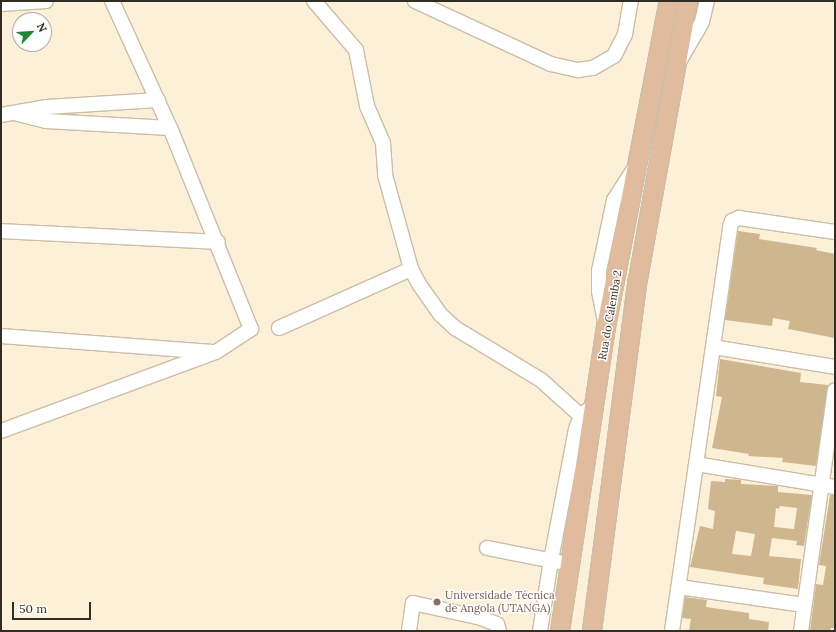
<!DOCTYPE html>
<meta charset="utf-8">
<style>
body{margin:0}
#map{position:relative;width:836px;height:632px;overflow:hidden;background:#fdf0d8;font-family:Lora,serif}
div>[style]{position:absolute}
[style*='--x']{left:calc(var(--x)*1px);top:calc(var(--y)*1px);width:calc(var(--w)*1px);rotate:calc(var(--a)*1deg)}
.building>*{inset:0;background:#ceb78f}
.roads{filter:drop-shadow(1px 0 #cbbea7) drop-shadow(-1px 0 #cbbea7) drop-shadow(0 1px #cbbea7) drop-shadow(0 -1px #cbbea7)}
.minor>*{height:14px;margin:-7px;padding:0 7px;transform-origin:7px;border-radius:7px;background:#fff}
.major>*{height:18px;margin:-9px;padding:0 9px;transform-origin:9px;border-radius:9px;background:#e1bb9e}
.dots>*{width:11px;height:11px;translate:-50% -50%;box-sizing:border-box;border:2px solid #fefefe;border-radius:50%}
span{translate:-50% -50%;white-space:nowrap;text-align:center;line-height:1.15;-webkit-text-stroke:3px #fefefe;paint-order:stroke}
.street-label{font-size:11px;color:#312c24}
.education-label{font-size:11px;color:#785e54}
.left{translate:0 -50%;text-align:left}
.frame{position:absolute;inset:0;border:2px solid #312c24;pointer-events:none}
.north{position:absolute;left:12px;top:12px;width:40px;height:40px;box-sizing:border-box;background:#fefefe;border:1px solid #acaaa7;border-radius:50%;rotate:65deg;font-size:11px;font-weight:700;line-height:16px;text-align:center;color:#312c24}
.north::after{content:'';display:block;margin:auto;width:14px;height:18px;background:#258537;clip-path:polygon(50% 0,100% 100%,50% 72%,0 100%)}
.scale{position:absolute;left:12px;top:602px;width:79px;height:18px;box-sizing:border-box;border:2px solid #312c24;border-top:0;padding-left:5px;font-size:12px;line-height:14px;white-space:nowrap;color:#312c24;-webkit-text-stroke:3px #fefefe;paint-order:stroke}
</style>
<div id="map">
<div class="building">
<i style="clip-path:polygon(738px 231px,760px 234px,759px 239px,817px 248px,816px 250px,835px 254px,835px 338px,788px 329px,790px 321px,773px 318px,772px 326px,725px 320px)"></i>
<i style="clip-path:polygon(720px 359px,801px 373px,800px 382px,828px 385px,816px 466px,782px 462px,783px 458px,748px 456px,749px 454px,712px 448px,722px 397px,716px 396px)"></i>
<i style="clip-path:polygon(evenodd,725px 479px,741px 480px,741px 484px,778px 486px,778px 492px,812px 495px,804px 546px,796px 545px,797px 541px,772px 538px,769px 556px,801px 559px,798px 589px,763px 584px,764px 578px,690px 567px,700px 526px,713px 529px,715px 511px,708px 509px,711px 481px,725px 482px,725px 479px,780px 506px,797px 508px,794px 529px,774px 527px,776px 508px,779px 509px,780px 506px,725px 479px,736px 531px,755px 534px,751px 556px,732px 554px,736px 531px)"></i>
<i style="clip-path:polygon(830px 495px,835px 495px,835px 628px,831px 628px,830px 631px,810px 631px,816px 584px,823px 585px,826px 566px,819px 565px)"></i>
<i style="clip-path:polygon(685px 597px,707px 600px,706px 607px,749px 613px,749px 619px,769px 622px,768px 631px,689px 631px,691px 619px,682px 618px)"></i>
</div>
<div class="roads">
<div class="minor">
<i style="--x:314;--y:1;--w:65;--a:49.4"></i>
<i style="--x:356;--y:50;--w:57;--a:78.9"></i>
<i style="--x:367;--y:106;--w:40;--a:66.6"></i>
<i style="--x:383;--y:143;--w:32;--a:86"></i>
<i style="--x:385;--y:175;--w:98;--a:74.5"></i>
<i style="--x:411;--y:269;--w:17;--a:62"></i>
<i style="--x:419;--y:284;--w:37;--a:55"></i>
<i style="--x:440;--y:314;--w:21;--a:43"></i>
<i style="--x:455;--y:328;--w:100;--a:31.2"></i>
<i style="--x:541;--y:380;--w:54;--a:42"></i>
<i style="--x:415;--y:1;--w:150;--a:24.9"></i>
<i style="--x:551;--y:64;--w:28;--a:13"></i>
<i style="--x:578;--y:70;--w:15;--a:-8"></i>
<i style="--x:593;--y:68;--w:24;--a:-30"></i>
<i style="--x:614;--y:56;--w:25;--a:-63"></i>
<i style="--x:625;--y:34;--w:34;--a:-80"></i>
<i style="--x:1;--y:4;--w:45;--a:-3.8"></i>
<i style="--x:680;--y:60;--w:44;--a:-59.9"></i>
<i style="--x:702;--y:22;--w:22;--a:-77"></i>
<i style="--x:18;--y:114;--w:29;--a:14"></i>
<i style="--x:46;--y:121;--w:124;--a:3.2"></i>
<i style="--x:1;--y:115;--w:47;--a:-9.9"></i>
<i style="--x:47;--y:107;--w:111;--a:-3.6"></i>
<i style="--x:1;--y:231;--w:217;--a:2.9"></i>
<i style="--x:605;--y:322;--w:32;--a:-101"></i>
<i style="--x:599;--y:291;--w:20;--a:-90"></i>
<i style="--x:599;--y:271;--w:73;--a:-78.1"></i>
<i style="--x:614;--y:200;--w:40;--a:-57.1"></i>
<i style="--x:279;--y:328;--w:145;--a:-24.1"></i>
<i style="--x:1;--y:336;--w:212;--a:4.3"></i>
<i style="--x:713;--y:347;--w:124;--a:9.3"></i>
<i style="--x:1;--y:431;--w:229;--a:-20.2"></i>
<i style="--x:216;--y:352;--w:42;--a:-33.3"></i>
<i style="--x:251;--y:329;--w:217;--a:-111.9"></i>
<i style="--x:170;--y:128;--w:140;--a:-114.5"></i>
<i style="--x:696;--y:464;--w:141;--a:9.4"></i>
<i style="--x:487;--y:548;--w:73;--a:11"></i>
<i style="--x:679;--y:587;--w:126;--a:8.2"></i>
<i style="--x:409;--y:631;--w:28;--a:-82"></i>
<i style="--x:413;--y:603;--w:70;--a:12.4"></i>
<i style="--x:481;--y:618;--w:17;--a:21"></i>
<i style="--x:497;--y:624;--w:7;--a:74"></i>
<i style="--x:540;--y:631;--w:72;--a:-81.2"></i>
<i style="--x:551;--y:560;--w:133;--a:-79.2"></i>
<i style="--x:576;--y:429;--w:14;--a:-69"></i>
<i style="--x:581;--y:416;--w:9;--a:-41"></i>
<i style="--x:672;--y:631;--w:408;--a:-81.8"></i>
<i style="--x:730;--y:227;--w:6;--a:-72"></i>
<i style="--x:732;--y:221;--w:8;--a:-23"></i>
<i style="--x:739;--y:218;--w:97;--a:8.3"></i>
<i style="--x:801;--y:631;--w:243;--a:-82"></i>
</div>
<div class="major">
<i style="--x:560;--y:631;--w:307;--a:-81.4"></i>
<i style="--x:606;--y:327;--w:332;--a:-79.1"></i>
<i style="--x:592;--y:631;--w:355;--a:-82.6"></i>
<i style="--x:638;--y:279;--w:282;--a:-79.8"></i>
</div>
</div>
<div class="dots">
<i style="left:437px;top:602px;background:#8d6e63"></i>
</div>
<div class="street-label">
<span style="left:610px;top:315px;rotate:-80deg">Rua do Calemba 2</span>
</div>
<div class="education-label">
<span class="left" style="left:445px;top:602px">Universidade Técnica<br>de Angola (UTANGA)</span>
</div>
<div class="frame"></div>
<div class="north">N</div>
<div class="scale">50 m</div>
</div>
